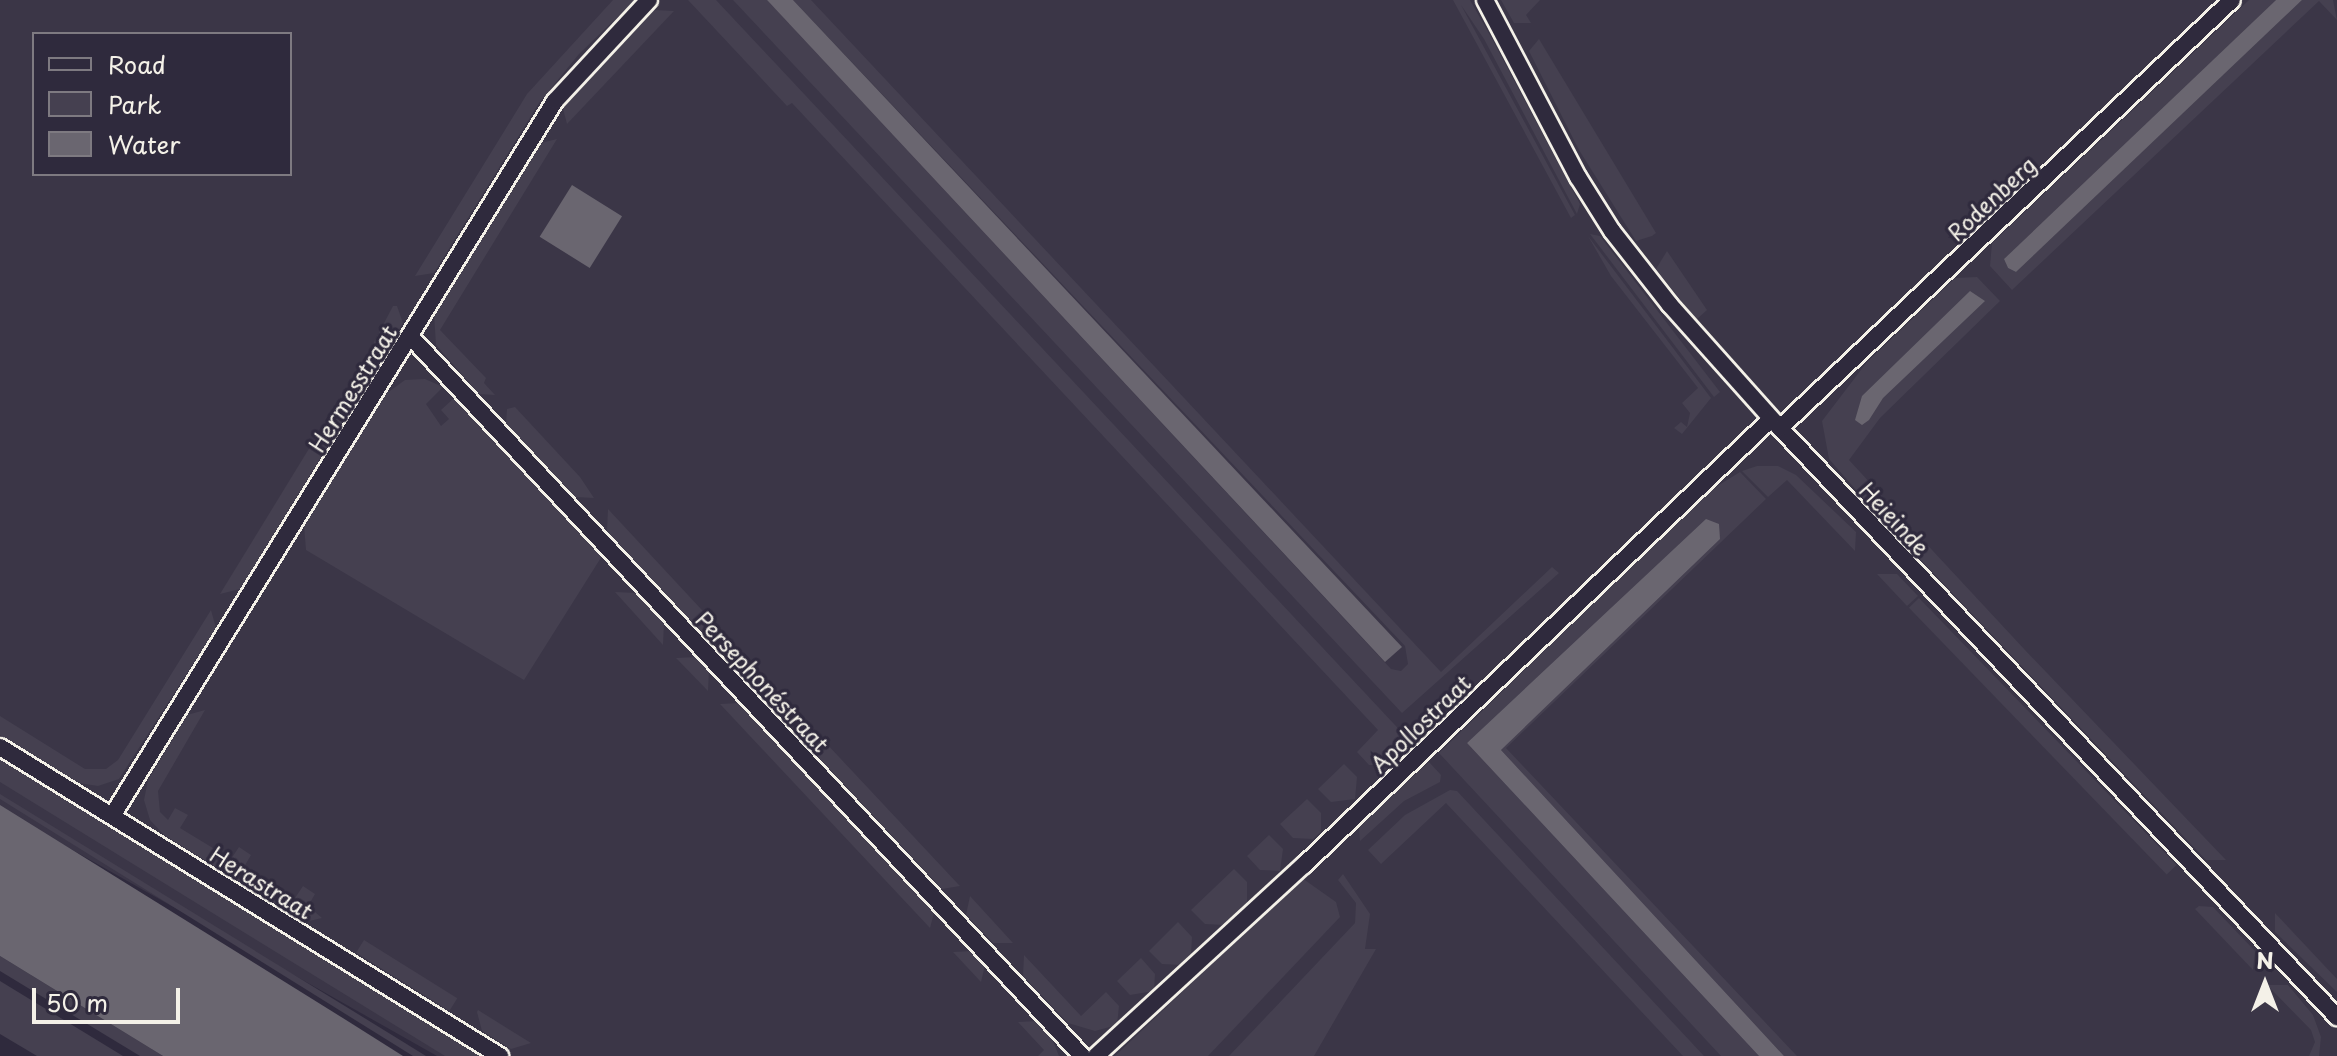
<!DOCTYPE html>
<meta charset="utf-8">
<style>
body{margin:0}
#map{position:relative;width:2337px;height:1056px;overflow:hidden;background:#2f2a3d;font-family:"Playpen Sans",sans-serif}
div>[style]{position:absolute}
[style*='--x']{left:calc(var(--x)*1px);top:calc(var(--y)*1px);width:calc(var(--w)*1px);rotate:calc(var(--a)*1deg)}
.built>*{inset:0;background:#3b3647}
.green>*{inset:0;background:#454050;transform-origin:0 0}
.water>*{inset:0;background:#6a6670;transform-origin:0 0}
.roads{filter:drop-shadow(2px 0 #f4f1e8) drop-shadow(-2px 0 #f4f1e8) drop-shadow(0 2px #f4f1e8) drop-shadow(0 -2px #f4f1e8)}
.street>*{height:16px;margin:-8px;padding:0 8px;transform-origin:8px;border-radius:8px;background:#2f2a3d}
span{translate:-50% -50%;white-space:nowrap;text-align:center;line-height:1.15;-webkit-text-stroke:7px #2f2a3d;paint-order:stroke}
.street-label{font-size:22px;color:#f4f1e8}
.legend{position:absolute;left:32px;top:32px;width:260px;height:144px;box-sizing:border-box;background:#2f2a3d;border:2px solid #7e7a81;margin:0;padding:10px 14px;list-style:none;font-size:24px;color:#f4f1e8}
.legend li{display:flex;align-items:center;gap:16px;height:40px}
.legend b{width:40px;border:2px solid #7e7a81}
.north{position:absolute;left:2225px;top:944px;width:80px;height:80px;-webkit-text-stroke:6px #2f2a3d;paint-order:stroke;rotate:0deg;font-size:22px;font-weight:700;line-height:32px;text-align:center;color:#f4f1e8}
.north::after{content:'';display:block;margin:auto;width:28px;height:36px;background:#f4f1e8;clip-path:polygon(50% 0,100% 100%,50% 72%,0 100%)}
.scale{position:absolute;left:32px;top:988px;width:148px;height:36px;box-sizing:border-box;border:4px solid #f4f1e8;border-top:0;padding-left:10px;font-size:24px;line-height:28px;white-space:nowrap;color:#f4f1e8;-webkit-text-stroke:6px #2f2a3d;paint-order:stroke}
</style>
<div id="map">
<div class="built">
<i style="clip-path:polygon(evenodd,0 0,2337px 0,2337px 1056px,437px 1056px,0 809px,0 0,34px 34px,290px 34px,290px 174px,34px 174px,34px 34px)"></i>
</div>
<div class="green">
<i style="clip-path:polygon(613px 0,635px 0,579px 54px,539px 103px,434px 273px,415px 276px,527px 94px)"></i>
<i style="clip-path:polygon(688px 0,716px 0,1409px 740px,1409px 748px,1390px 765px,1369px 765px,1357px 752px,1378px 730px,792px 103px,787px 106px)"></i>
<i style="clip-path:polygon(733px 0,767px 0,1391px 669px,1401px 671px,1408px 664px,1405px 646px,793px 0,811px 0,1441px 672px,1552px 567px,1559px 573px,1402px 713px)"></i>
<i style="clip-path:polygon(1453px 0,1470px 0,1491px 37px,1580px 204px,1577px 214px,1484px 39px,1461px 5px,1575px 215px,1571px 218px)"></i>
<i style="clip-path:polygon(1501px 0,1540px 0,1526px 15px,1531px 23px,1514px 23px)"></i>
<i style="clip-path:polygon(2249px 0,2276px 0,2004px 259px,2008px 268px,2016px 272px,2302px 0,2333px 0,2337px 20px,2319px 1px,2012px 290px,1990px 266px,1992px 243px)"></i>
<i style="clip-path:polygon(654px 10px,674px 11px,567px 124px,562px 105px)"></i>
<i style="clip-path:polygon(1539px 39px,1656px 233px,1652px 236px,1636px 241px,1579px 150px,1529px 51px)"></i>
<i style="clip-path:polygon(557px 139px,440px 330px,486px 378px,484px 383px,495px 395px,479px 394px,436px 345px,434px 313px,537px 144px)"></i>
<i style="clip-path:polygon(1590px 234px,1600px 236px,1720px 392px,1714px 397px)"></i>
<i style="clip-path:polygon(1588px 236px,1711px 398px,1682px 434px,1674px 428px,1681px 422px,1687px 427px,1690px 413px,1682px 403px,1698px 388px,1611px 276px)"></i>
<i style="clip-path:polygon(1667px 251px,1707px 310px,1696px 320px,1656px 269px)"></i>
<i style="clip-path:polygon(1977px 277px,2000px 301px,1880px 418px,1849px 460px,1897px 512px,1877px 514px,1829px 459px,1822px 421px,1867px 362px,1955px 278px)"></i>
<i style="clip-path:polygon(393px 306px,397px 306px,403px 323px,392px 341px,372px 346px)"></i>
<i style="clip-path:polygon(425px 379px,443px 387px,426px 404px,441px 426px,449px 419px,441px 410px,454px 398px,602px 556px,524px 680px,306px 550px,304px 525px,383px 396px,405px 380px)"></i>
<i style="clip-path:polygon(340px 398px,345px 418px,240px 589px,220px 594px)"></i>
<i style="clip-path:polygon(515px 407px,580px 477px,594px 498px,575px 497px,506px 424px,507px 409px)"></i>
<i style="clip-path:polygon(1757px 466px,1778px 466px,1796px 475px,1856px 532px,1855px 551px,1787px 480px,1768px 497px,1742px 471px)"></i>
<i style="clip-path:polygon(1740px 472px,1766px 499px,1506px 748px,1797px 1056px,1784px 1056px,1501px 750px,1721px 535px,1467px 743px,1759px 1056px,1721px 1056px,1439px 753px,1706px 493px)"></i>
<i style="clip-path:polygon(608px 509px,794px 709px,793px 710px,774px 710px,607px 531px)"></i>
<i style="clip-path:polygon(1920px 537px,2025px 650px,2226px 860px,2206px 860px,1918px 557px)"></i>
<i style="clip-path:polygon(1877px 574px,1897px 574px,1918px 596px,1907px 606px)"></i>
<i style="clip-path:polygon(615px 592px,637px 593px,664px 623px,663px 645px)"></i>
<i style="left:1919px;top:598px;width:371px;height:14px;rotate:46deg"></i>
<i style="clip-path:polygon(211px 610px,216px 628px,119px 779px,98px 786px,79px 783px,0 735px,0 716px,85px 769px,106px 769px,118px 760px)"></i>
<i style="clip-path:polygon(697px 657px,709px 670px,708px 691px,676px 658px)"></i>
<i style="clip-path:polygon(740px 703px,934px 913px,930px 928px,720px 704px)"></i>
<i style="clip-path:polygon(205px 710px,158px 791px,160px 812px,168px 820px,175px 808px,188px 815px,180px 828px,231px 859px,239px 847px,251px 855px,244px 867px,295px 898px,303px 886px,315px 894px,308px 906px,322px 918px,305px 922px,164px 835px,150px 820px,144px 800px,148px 780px,187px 715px)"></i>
<i style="clip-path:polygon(810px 726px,958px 884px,960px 886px,942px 889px,808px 746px)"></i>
<i style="clip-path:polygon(0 759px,106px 824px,484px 1056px,445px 1056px,0 782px)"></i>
<i style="clip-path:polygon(1429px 762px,1441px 775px,1440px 782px,1404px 801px,1360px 841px,1359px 824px)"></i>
<i style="clip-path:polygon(1344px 764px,1357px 777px,1355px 799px,1331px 802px,1318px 789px)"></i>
<i style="clip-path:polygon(1450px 790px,1457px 791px,1704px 1056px,1683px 1056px,1446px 803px,1381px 864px,1368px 850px,1405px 815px)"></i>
<i style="clip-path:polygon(0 794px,353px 1011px,426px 1056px,413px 1056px,0 799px)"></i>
<i style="clip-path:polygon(1307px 799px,1321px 813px,1321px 832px,1313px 839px,1293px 838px,1280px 824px)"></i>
<i style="clip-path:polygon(1269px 835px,1283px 849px,1280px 871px,1260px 870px,1247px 856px)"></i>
<i style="clip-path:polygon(1234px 869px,1247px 882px,1247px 902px,1224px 925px,1205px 924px,1191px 910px)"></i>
<i style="clip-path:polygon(1343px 874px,1370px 914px,1365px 949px,1376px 949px,1314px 1056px,1229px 1056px,1355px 923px,1356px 903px,1338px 880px)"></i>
<i style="clip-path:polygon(1302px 878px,1336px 902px,1340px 917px,1208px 1056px,1115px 1056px)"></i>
<i style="clip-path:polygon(970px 896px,1013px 943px,993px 943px,966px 915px)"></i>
<i style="clip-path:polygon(2199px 906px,2213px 907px,2255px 951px,2253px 970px,2195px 909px)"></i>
<i style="clip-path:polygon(2275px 913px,2337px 979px,2337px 992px,2275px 932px)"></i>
<i style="clip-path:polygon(1178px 922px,1192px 937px,1191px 955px,1181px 965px,1162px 964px,1149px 951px)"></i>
<i style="left:364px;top:940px;width:110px;height:15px;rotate:32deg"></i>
<i style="clip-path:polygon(972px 951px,985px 965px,981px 982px,953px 952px)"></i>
<i style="clip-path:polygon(1024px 955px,1081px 1016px,1106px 992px,1119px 1006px,1117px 1025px,1095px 1031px,1068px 1023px,1023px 976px)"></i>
<i style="clip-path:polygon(0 956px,163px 1056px,140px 1056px,79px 1019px,0 971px)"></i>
<i style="clip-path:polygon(1141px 958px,1155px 974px,1154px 991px,1130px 995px,1117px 981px)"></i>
<i style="clip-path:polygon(0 981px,123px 1056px,37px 1056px,0 1034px)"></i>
<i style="clip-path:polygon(2267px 985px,2288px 985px,2313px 1015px,2321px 1037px,2319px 1056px,2309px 1056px,2315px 1042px,2311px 1030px)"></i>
<i style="clip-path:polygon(477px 1012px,478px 1010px,531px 1043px,511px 1049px,482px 1031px)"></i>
<i style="clip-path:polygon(1038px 1021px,1051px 1036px,1059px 1056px,1038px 1056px,1044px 1050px,1018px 1022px)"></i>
</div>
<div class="water">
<i style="clip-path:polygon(767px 0,793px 0,1402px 647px,1385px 662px)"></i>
<i style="clip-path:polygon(2276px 0,2302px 0,2016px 272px,2008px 268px,2004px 259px)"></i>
<i style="left:572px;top:185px;width:59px;height:61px;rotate:32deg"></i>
<i style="clip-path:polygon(1970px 291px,1985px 301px,1883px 398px,1869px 420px,1862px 425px,1855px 420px,1862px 396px)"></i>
<i style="clip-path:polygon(1706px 519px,1719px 524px,1720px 539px,1501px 750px,1784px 1056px,1759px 1056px,1467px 743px)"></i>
<i style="clip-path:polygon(0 805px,346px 1020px,403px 1056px,163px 1056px,0 956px)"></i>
</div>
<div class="roads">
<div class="street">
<i style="--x:1485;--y:0;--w:200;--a:62.3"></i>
<i style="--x:1578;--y:177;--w:64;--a:57.8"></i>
<i style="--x:1612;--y:231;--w:94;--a:51.9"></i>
<i style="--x:1670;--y:305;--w:165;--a:48.2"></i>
<i style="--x:1780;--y:428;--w:811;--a:46.6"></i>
<i style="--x:410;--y:336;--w:985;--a:46.97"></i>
<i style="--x:1780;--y:428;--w:622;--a:-43.44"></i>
<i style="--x:0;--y:747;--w:588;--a:31.72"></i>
<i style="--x:112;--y:816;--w:841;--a:-58.22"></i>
<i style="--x:555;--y:101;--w:138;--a:-47.1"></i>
<i style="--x:1096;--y:1056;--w:282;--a:-42.6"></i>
<i style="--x:1304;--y:865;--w:646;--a:-43.68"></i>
</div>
</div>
<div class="street-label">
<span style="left:1991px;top:198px;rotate:-43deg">Rodenberg</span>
<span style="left:352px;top:388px;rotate:-58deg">Hermesstraat</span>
<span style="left:1895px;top:518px;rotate:47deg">Heieinde</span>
<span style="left:763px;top:681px;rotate:47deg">Persephonéstraat</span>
<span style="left:1420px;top:723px;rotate:-44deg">Apollostraat</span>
<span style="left:262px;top:882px;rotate:32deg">Herastraat</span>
</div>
<ul class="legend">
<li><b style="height:10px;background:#2f2a3d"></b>Road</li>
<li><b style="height:22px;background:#454050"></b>Park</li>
<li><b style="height:22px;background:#6a6670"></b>Water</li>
</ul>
<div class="north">N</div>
<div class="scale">50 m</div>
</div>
